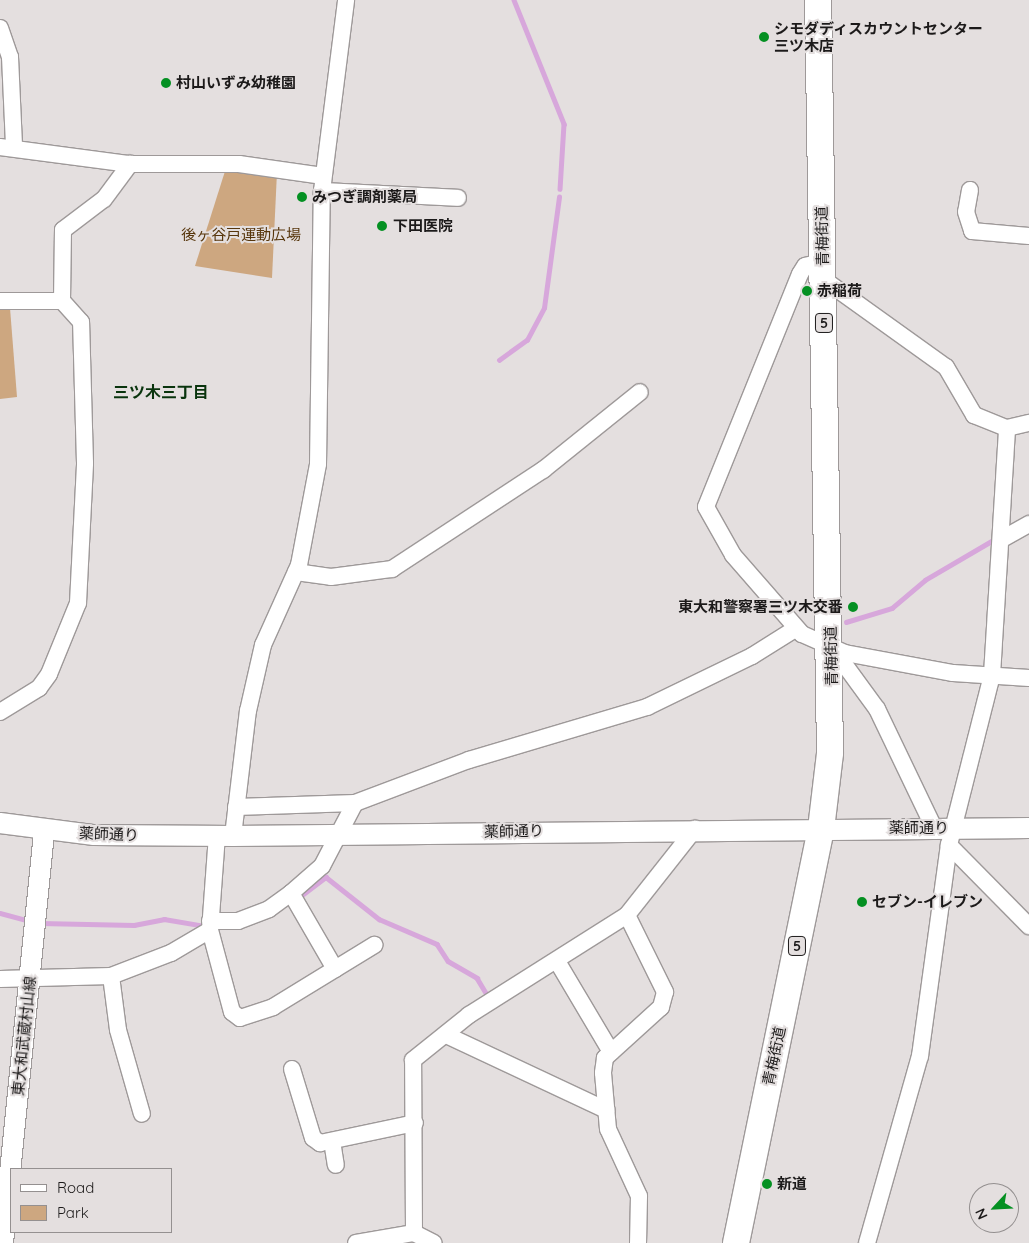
<!DOCTYPE html>
<meta charset="utf-8">
<style>
body{margin:0}
#map{position:relative;width:1029px;height:1243px;overflow:hidden;background:#e4dfdf;font-family:Quicksand,"Noto Sans JP",sans-serif}
div>[style]{position:absolute}
[style*='--x']{left:calc(var(--x)*1px);top:calc(var(--y)*1px);width:calc(var(--w)*1px);rotate:calc(var(--a)*1deg)}
.green>*{inset:0;background:#cda780}
.stream>*{height:4.5px;margin:-2.25px;padding:0 2.25px;transform-origin:2.25px;border-radius:2.25px;background:#d7a7db}
.roads{filter:drop-shadow(1px 0 #9e9999) drop-shadow(-1px 0 #9e9999) drop-shadow(0 1px #9e9999) drop-shadow(0 -1px #9e9999)}
.minor>*{height:16px;margin:-8px;padding:0 8px;transform-origin:8px;border-radius:8px;background:#fff}
.tertiary>*{height:20px;margin:-10px;padding:0 10px;transform-origin:10px;border-radius:10px;background:#fff}
.primary>*{height:26px;margin:-13px;padding:0 13px;transform-origin:13px;border-radius:13px;background:#fff}
.dots>*{width:14px;height:14px;translate:-50% -50%;box-sizing:border-box;border:2px solid #e4dfdf;border-radius:50%}
span{translate:-50% -50%;white-space:nowrap;text-align:center;line-height:1.15;-webkit-text-stroke:4px #e4dfdf;paint-order:stroke}
.shield-label span{padding:1px 4px;background:#e4dfdf;border:1px solid;border-radius:4px;-webkit-text-stroke-width:0}
.shield-label{font-size:14px;color:#1c1a1a;font-weight:700}
.poi-label{font-size:15px;color:#1c1a1a;font-weight:700}
.left{translate:0 -50%;text-align:left}
.right{translate:-100% -50%;text-align:right}
.park-label{font-size:15px;color:#57360c}
.street-label{font-size:15px;color:#1c1a1a}
.neighbourhood-label{font-size:16px;color:#09340d;font-weight:700}
.legend{position:absolute;left:10px;top:1168px;width:162px;height:65px;box-sizing:border-box;background:#e4dfdf;border:1px solid #949090;margin:0;padding:6px 9px;list-style:none;font-size:15px;color:#1c1a1a}
.legend li{display:flex;align-items:center;gap:10px;height:25px}
.legend b{width:25px;border:1px solid #949090}
.north{position:absolute;left:969px;top:1183px;width:50px;height:50px;box-sizing:border-box;background:#e4dfdf;border:1px solid #949090;border-radius:50%;rotate:245deg;font-size:14px;font-weight:700;line-height:20px;text-align:center;color:#1c1a1a}
.north::after{content:'';display:block;margin:auto;width:18px;height:22px;background:#049022;clip-path:polygon(50% 0,100% 100%,50% 72%,0 100%)}
</style>
<div id="map">
<div class="green">
<i style="clip-path:polygon(226px 168px,277px 172px,272px 278px,195px 266px)"></i>
<i style="clip-path:polygon(10px 308px,17px 397px,0 399px,0 309px)"></i>
</div>
<div class="stream">
<i style="--x:514;--y:0;--w:134;--a:68"></i>
<i style="--x:564;--y:124;--w:65;--a:93.5"></i>
<i style="--x:499;--y:360;--w:34;--a:-36"></i>
<i style="--x:527;--y:340;--w:36;--a:-62"></i>
<i style="--x:544;--y:308;--w:112;--a:-82.3"></i>
<i style="--x:846;--y:622;--w:48;--a:-16.9"></i>
<i style="--x:892;--y:608;--w:43;--a:-40.3"></i>
<i style="--x:925;--y:580;--w:81;--a:-30.4"></i>
<i style="--x:298;--y:898;--w:35;--a:-37"></i>
<i style="--x:326;--y:877;--w:68;--a:38.4"></i>
<i style="--x:379;--y:919;--w:63;--a:23.3"></i>
<i style="--x:437;--y:944;--w:20;--a:57"></i>
<i style="--x:448;--y:961;--w:34;--a:30"></i>
<i style="--x:477;--y:978;--w:23;--a:59"></i>
<i style="--x:0;--y:913;--w:31;--a:15"></i>
<i style="--x:40;--y:923;--w:94;--a:1.2"></i>
<i style="--x:134;--y:925;--w:31;--a:-11"></i>
<i style="--x:164;--y:919;--w:42;--a:9.7"></i>
</div>
<div class="roads">
<div class="minor">
<i style="--x:0;--y:28;--w:31;--a:71"></i>
<i style="--x:10;--y:57;--w:89;--a:87.4"></i>
<i style="--x:0;--y:147;--w:131;--a:7.5"></i>
<i style="--x:130;--y:164;--w:109;--a:0"></i>
<i style="--x:239;--y:164;--w:85;--a:8.1"></i>
<i style="--x:970;--y:190;--w:22;--a:100"></i>
<i style="--x:966;--y:212;--w:20;--a:72"></i>
<i style="--x:972;--y:231;--w:57;--a:5"></i>
<i style="--x:322;--y:191;--w:136;--a:2.9"></i>
<i style="--x:822;--y:262;--w:17;--a:167"></i>
<i style="--x:805;--y:266;--w:9;--a:122"></i>
<i style="--x:800;--y:274;--w:251;--a:112"></i>
<i style="--x:706;--y:507;--w:55;--a:60.6"></i>
<i style="--x:733;--y:555;--w:105;--a:48.9"></i>
<i style="--x:802;--y:634;--w:47;--a:23.8"></i>
<i style="--x:845;--y:653;--w:110;--a:10.5"></i>
<i style="--x:953;--y:673;--w:76;--a:3.8"></i>
<i style="--x:823;--y:279;--w:151;--a:35.6"></i>
<i style="--x:946;--y:367;--w:56;--a:59.7"></i>
<i style="--x:974;--y:415;--w:35;--a:22"></i>
<i style="--x:1007;--y:428;--w:23;--a:-13"></i>
<i style="--x:0;--y:301;--w:62;--a:0"></i>
<i style="--x:1002;--y:539;--w:31;--a:-29"></i>
<i style="--x:296;--y:572;--w:35;--a:8"></i>
<i style="--x:331;--y:577;--w:62;--a:-7.5"></i>
<i style="--x:392;--y:569;--w:181;--a:-33.3"></i>
<i style="--x:543;--y:470;--w:124;--a:-38.8"></i>
<i style="--x:831;--y:646;--w:78;--a:53.9"></i>
<i style="--x:877;--y:709;--w:132;--a:64.4"></i>
<i style="--x:0;--y:712;--w:46;--a:-31.6"></i>
<i style="--x:39;--y:688;--w:17;--a:-54"></i>
<i style="--x:49;--y:674;--w:77;--a:-67.8"></i>
<i style="--x:78;--y:603;--w:140;--a:-87.1"></i>
<i style="--x:85;--y:463;--w:141;--a:-91.6"></i>
<i style="--x:81;--y:322;--w:28;--a:-132"></i>
<i style="--x:62;--y:301;--w:71;--a:-89.2"></i>
<i style="--x:63;--y:230;--w:51;--a:-37.1"></i>
<i style="--x:104;--y:199;--w:44;--a:-53.4"></i>
<i style="--x:236;--y:807;--w:119;--a:-1.9"></i>
<i style="--x:355;--y:803;--w:122;--a:-20.7"></i>
<i style="--x:469;--y:760;--w:186;--a:-16.6"></i>
<i style="--x:647;--y:707;--w:117;--a:-25.9"></i>
<i style="--x:752;--y:656;--w:51;--a:-32.1"></i>
<i style="--x:217;--y:835;--w:95;--a:94.2"></i>
<i style="--x:210;--y:930;--w:85;--a:75"></i>
<i style="--x:232;--y:1012;--w:10;--a:37"></i>
<i style="--x:240;--y:1018;--w:35;--a:-18"></i>
<i style="--x:273;--y:1007;--w:119;--a:-31.5"></i>
<i style="--x:233;--y:836;--w:126;--a:-83.2"></i>
<i style="--x:248;--y:711;--w:68;--a:-77.2"></i>
<i style="--x:263;--y:645;--w:88;--a:-65.8"></i>
<i style="--x:299;--y:565;--w:103;--a:-79.3"></i>
<i style="--x:318;--y:464;--w:273;--a:-89.2"></i>
<i style="--x:322;--y:191;--w:193;--a:-82.8"></i>
<i style="--x:949;--y:845;--w:114;--a:45.4"></i>
<i style="--x:291;--y:893;--w:88;--a:59.9"></i>
<i style="--x:627;--y:915;--w:86;--a:63.7"></i>
<i style="--x:665;--y:992;--w:16;--a:105"></i>
<i style="--x:661;--y:1007;--w:76;--a:137.7"></i>
<i style="--x:605;--y:1058;--w:15;--a:98"></i>
<i style="--x:603;--y:1073;--w:56;--a:84.9"></i>
<i style="--x:608;--y:1129;--w:74;--a:65.2"></i>
<i style="--x:639;--y:1196;--w:47;--a:91.2"></i>
<i style="--x:210;--y:921;--w:28;--a:0"></i>
<i style="--x:238;--y:921;--w:33;--a:-21"></i>
<i style="--x:269;--y:909;--w:27;--a:-36"></i>
<i style="--x:291;--y:893;--w:41;--a:-41.1"></i>
<i style="--x:322;--y:866;--w:71;--a:-62.4"></i>
<i style="--x:557;--y:961;--w:106;--a:59.3"></i>
<i style="--x:111;--y:976;--w:54;--a:82.6"></i>
<i style="--x:118;--y:1030;--w:87;--a:74.1"></i>
<i style="--x:0;--y:979;--w:111;--a:-1.5"></i>
<i style="--x:111;--y:976;--w:64;--a:-21"></i>
<i style="--x:171;--y:953;--w:45;--a:-30.5"></i>
<i style="--x:446;--y:1035;--w:177;--a:25.1"></i>
<i style="--x:292;--y:1069;--w:72;--a:73.1"></i>
<i style="--x:313;--y:1138;--w:9;--a:36"></i>
<i style="--x:320;--y:1143;--w:97;--a:-11.9"></i>
<i style="--x:332;--y:1141;--w:24;--a:81"></i>
<i style="--x:414;--y:1233;--w:173;--a:-90.3"></i>
<i style="--x:413;--y:1060;--w:72;--a:-38.8"></i>
<i style="--x:469;--y:1015;--w:187;--a:-32.3"></i>
<i style="--x:627;--y:915;--w:110;--a:-51.7"></i>
<i style="--x:356;--y:1243;--w:59;--a:-9.8"></i>
<i style="--x:414;--y:1233;--w:22;--a:27"></i>
<i style="--x:867;--y:1243;--w:194;--a:-74.2"></i>
<i style="--x:920;--y:1056;--w:213;--a:-82.2"></i>
<i style="--x:949;--y:845;--w:175;--a:-75.8"></i>
<i style="--x:992;--y:675;--w:247;--a:-86.5"></i>
</div>
<div class="tertiary">
<i style="--x:0;--y:823;--w:95;--a:7.3"></i>
<i style="--x:94;--y:835;--w:139;--a:0.4"></i>
<i style="--x:233;--y:836;--w:796;--a:-0.58"></i>
<i style="--x:3;--y:1243;--w:415;--a:-84.3"></i>
</div>
<div class="primary">
<i style="--x:736;--y:1243;--w:423;--a:-78.4"></i>
<i style="--x:821;--y:829;--w:77;--a:-83.2"></i>
<i style="--x:830;--y:753;--w:753;--a:-90.91"></i>
</div>
</div>
<div class="dots">
<i style="left:764px;top:37px;background:#049022"></i>
<i style="left:166px;top:83px;background:#049022"></i>
<i style="left:302px;top:197px;background:#049022"></i>
<i style="left:382px;top:226px;background:#049022"></i>
<i style="left:807px;top:291px;background:#049022"></i>
<i style="left:853px;top:607px;background:#049022"></i>
<i style="left:862px;top:902px;background:#049022"></i>
<i style="left:767px;top:1184px;background:#049022"></i>
</div>
<div class="shield-label">
<span style="left:824px;top:323px">5</span>
<span style="left:797px;top:946px">5</span>
</div>
<div class="poi-label">
<span class="left" style="left:774px;top:37px">シモダディスカウントセンター<br>三ツ木店</span>
<span class="left" style="left:176px;top:83px">村山いずみ幼稚園</span>
<span class="left" style="left:312px;top:197px">みつぎ調剤薬局</span>
<span class="left" style="left:393px;top:226px">下田医院</span>
<span class="left" style="left:817px;top:291px">赤稲荷</span>
<span class="right" style="left:843px;top:607px">東大和警察署三ツ木交番</span>
<span class="left" style="left:872px;top:902px">セブン-イレブン</span>
<span class="left" style="left:777px;top:1184px">新道</span>
</div>
<div class="park-label">
<span style="left:241px;top:235px">後ヶ谷戸運動広場</span>
</div>
<div class="street-label">
<span style="left:822px;top:236px;rotate:-91deg">青梅街道</span>
<span style="left:831px;top:656px;rotate:-91deg">青梅街道</span>
<span style="left:919px;top:828px">薬師通り</span>
<span style="left:514px;top:831px;rotate:-1deg">薬師通り</span>
<span style="left:109px;top:834px;rotate:2deg">薬師通り</span>
<span style="left:24px;top:1036px;rotate:-84deg">東大和武蔵村山線</span>
<span style="left:774px;top:1056px;rotate:-78deg">青梅街道</span>
</div>
<div class="neighbourhood-label">
<span style="left:161px;top:392px">三ツ木三丁目</span>
</div>
<ul class="legend">
<li><b style="height:6px;background:#fff"></b>Road</li>
<li><b style="height:14px;background:#cda780"></b>Park</li>
</ul>
<div class="north">N</div>
</div>
